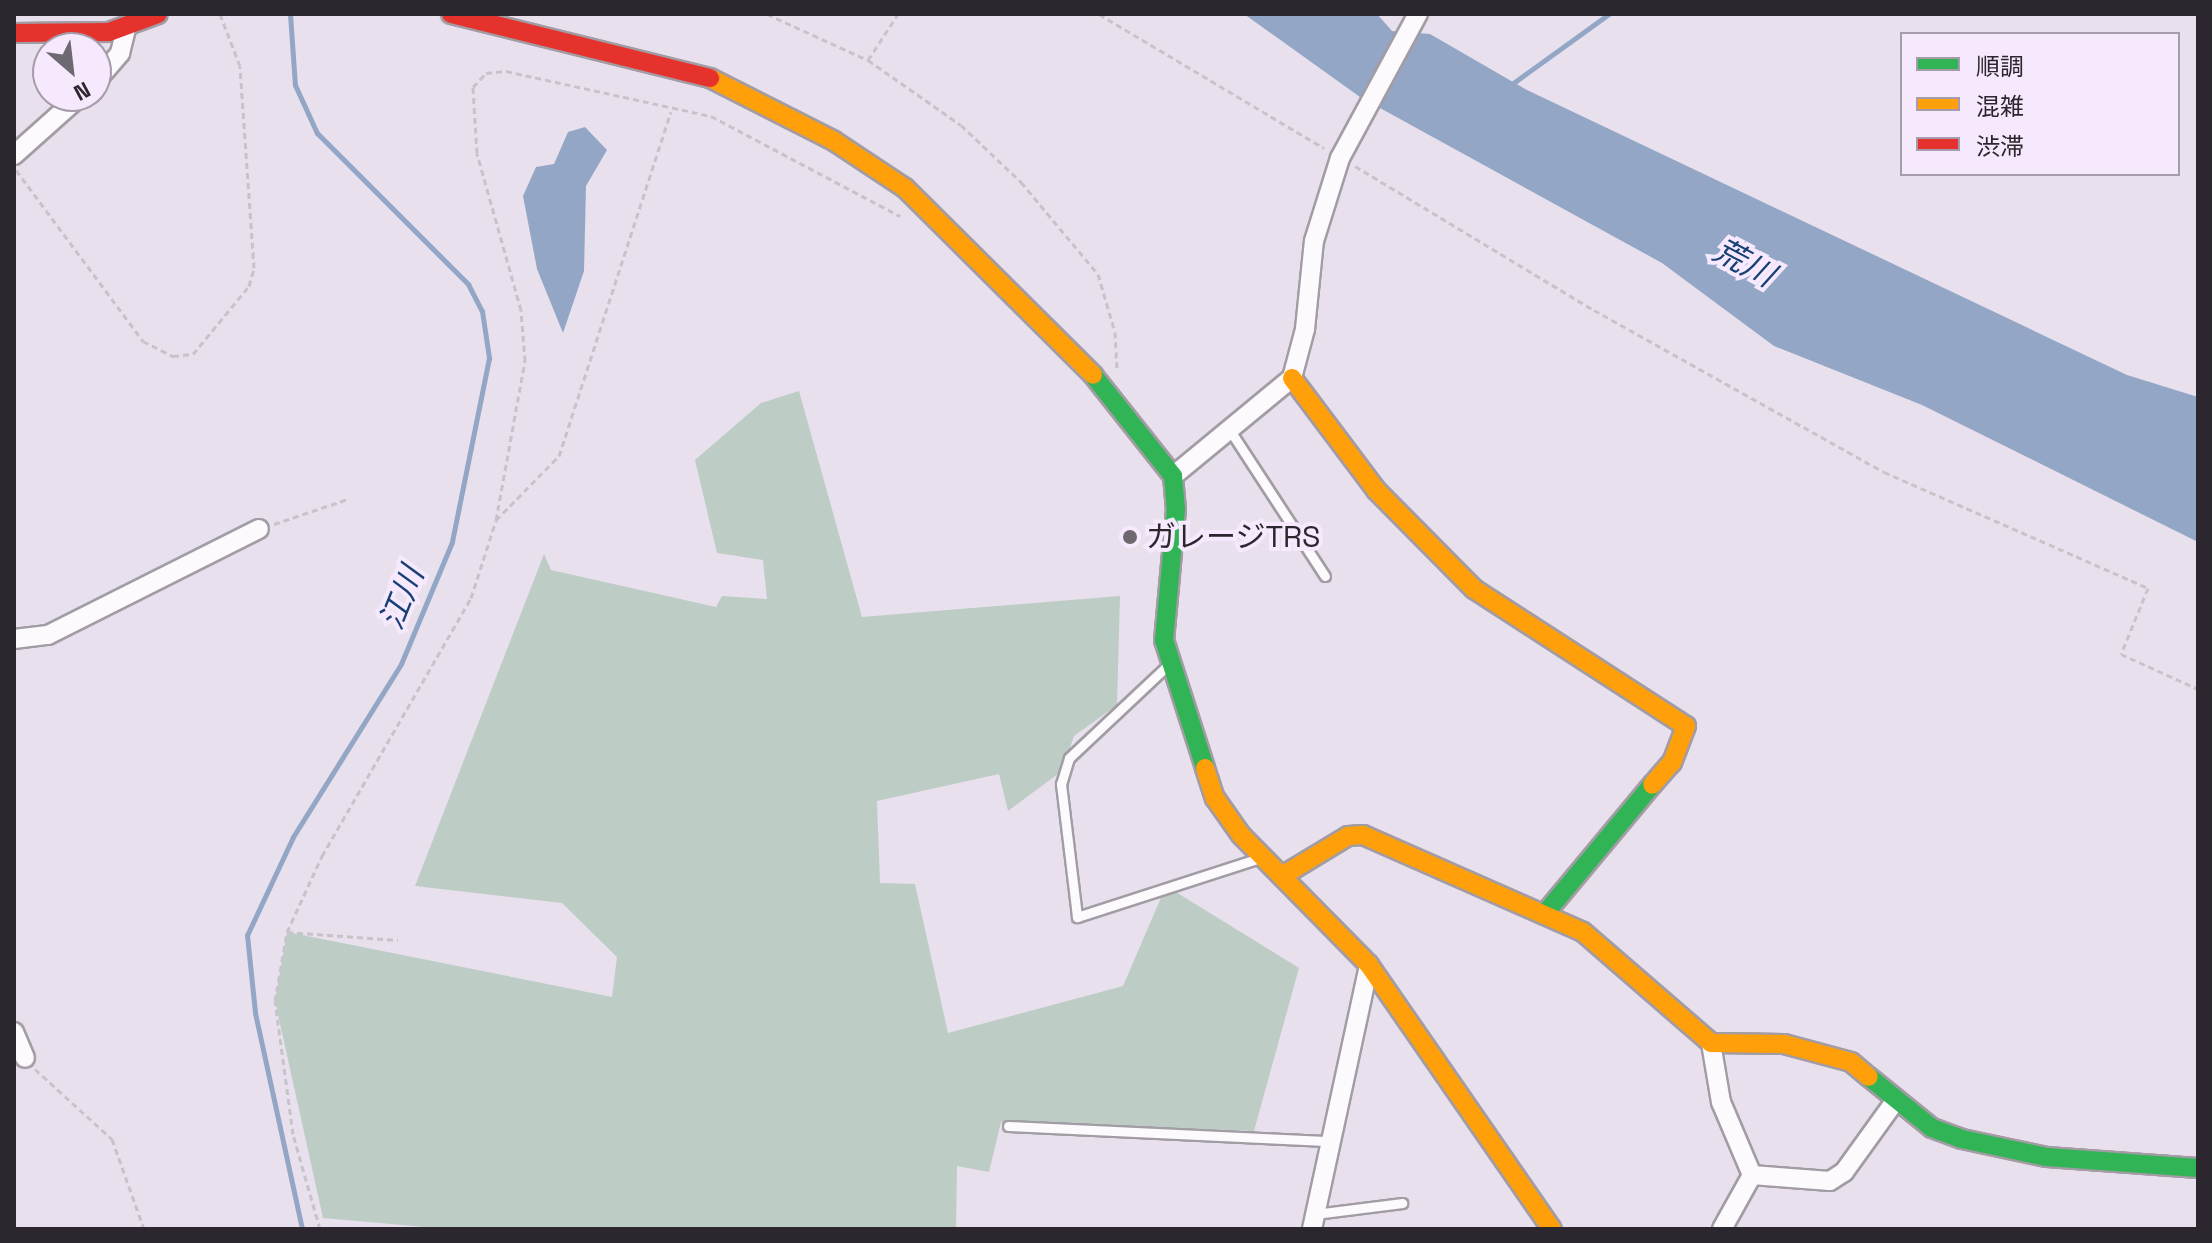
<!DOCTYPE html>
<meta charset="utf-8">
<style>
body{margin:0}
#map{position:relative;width:2212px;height:1243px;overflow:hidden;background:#e8e0ec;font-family:"Space Grotesk","Noto Sans JP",sans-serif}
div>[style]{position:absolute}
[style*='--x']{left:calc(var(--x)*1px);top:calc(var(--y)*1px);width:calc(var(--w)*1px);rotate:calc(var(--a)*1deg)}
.green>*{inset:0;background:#beccc6}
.water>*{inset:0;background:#93a6c6}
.stream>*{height:5px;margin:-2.5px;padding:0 2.5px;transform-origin:2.5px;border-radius:2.5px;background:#93a6c6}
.path>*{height:3px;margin-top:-1.5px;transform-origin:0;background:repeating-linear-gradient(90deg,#c7c4c9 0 6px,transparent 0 10px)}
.roads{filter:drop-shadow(2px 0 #a29ca4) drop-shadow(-2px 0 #a29ca4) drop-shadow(0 2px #a29ca4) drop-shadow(0 -2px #a29ca4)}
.lane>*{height:9px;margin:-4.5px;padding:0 4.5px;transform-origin:4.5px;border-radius:4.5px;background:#fcfafc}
.street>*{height:18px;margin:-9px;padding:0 9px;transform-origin:9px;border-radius:9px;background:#fcfafc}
.fast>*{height:18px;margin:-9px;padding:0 9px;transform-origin:9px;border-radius:9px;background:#30b455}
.slow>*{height:18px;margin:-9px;padding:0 9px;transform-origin:9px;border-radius:9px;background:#ff9f0a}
.jam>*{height:18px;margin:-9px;padding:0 9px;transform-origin:9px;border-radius:9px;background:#e5322d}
.dots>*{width:22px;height:22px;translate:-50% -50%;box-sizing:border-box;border:4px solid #f7e9fd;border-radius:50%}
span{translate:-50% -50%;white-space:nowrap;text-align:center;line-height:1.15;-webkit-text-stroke:8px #f7e9fd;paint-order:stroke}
.poi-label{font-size:30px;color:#2c272e}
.left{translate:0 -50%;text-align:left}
.water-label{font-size:32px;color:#174075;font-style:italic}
.frame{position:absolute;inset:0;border:16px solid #2c272e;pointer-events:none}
.legend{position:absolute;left:1900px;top:32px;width:280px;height:144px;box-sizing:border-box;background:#f7e9fd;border:2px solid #a69baa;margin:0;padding:10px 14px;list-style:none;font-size:24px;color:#2c272e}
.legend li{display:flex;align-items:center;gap:16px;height:40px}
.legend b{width:40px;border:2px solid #a69baa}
.north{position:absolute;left:32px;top:32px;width:80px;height:80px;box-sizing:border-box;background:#f7e9fd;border:2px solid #a69baa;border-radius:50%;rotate:152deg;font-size:22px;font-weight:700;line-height:32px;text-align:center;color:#2c272e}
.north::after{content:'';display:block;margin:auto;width:28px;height:36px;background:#6e6870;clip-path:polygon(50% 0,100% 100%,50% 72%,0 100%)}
</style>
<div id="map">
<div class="green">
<i style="clip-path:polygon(799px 391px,862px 617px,1120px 596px,1117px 705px,1074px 736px,1062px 771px,1008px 811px,999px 774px,877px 801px,880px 883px,915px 884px,948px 1033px,1123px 986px,1166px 886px,1299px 968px,1254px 1131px,1001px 1122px,989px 1172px,957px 1166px,956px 1229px,447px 1229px,323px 1218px,275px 1001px,287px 932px,612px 997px,617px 957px,562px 903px,415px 886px,544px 554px,551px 570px,716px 607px,722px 596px,767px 599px,763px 560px,717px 553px,695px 460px,761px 403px)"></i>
</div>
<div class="water">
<i style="clip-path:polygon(1244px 14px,1377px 14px,1392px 31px,1430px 34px,1527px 90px,2127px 375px,2198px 397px,2198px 542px,1922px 405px,1774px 346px,1662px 263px,1360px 97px)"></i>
<i style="clip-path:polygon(585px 127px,607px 150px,586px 186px,584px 271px,563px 333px,537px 269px,523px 196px,536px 167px,554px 164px,568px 132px)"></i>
</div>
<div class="stream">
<i style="--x:290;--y:14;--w:71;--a:86"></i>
<i style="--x:295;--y:85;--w:53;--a:65.4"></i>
<i style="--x:317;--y:133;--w:214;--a:45"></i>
<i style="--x:468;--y:284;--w:30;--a:63"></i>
<i style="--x:482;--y:311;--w:48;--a:81.5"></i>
<i style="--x:489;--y:358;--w:188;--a:101.4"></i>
<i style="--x:452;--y:542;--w:132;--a:112.7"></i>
<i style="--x:401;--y:664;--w:204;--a:122"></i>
<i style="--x:293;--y:837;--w:108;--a:115.1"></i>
<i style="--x:247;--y:935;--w:78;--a:84.1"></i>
<i style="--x:255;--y:1013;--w:221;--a:77.7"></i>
<i style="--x:1509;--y:86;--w:123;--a:-35.8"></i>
</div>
<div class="path">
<i style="--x:767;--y:14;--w:111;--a:24.5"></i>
<i style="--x:868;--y:60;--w:113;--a:35"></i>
<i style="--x:961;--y:125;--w:83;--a:43.5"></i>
<i style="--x:1021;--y:182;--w:120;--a:50.1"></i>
<i style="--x:1098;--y:274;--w:60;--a:73.7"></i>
<i style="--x:1115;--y:332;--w:36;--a:87"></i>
<i style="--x:1099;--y:14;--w:262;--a:30.8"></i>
<i style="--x:868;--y:60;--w:55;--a:-56.9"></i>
<i style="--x:1355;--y:166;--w:279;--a:31.1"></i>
<i style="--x:1594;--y:310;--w:332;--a:29.2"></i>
<i style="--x:1884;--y:472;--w:288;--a:23.7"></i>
<i style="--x:2148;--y:588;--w:71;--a:112.2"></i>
<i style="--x:2121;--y:654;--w:85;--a:24.4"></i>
<i style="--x:16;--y:170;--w:213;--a:53.4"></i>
<i style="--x:143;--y:341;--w:34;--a:27"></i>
<i style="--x:173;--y:356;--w:20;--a:-6"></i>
<i style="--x:193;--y:354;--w:88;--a:-50.5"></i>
<i style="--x:249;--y:286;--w:19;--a:-74"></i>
<i style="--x:254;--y:268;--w:202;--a:-94"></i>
<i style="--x:240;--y:66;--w:56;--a:-111"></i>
<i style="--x:496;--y:520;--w:162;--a:-79.7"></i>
<i style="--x:525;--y:361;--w:51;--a:-94.5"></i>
<i style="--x:521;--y:310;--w:163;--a:-105.7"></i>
<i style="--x:477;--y:153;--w:66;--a:-93.5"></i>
<i style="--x:473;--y:87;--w:19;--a:-47"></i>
<i style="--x:486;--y:73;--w:20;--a:-6"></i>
<i style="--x:506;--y:71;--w:210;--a:12.4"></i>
<i style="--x:711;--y:116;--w:214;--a:27.9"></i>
<i style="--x:274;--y:524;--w:78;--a:-18.7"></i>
<i style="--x:287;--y:932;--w:84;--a:-65.3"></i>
<i style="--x:322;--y:856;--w:298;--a:-60"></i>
<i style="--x:471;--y:598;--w:82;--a:-72.2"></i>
<i style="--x:496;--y:520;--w:90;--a:-45.5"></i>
<i style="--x:559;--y:456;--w:362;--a:-72"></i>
<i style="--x:35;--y:1069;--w:104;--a:42.3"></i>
<i style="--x:112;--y:1139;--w:96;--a:70.4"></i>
<i style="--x:320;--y:1229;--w:99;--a:-105.9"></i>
<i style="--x:293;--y:1134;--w:134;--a:-97.7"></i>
<i style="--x:275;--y:1001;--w:70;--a:-80.1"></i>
<i style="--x:287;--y:932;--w:111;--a:4.1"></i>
</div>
<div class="roads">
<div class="lane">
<i style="--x:1231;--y:432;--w:172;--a:56.9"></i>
<i style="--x:1168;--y:665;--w:136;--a:136.8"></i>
<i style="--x:1069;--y:758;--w:27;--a:107"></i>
<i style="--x:1061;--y:784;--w:134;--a:83.1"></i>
<i style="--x:1077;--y:917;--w:192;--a:-17.9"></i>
<i style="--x:1008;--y:1126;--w:324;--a:2.7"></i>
<i style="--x:1315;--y:1214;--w:88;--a:-7.2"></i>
</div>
<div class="street">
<i style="--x:96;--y:81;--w:37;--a:-49"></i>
<i style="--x:120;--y:53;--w:25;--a:-76"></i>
<i style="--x:14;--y:155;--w:89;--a:-41.8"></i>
<i style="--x:1173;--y:476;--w:154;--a:-39.5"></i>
<i style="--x:1292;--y:378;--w:51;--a:-75.1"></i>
<i style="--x:1305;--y:329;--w:88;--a:-84.2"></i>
<i style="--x:1314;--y:241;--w:87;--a:-72.6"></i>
<i style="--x:1340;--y:158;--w:164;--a:-61.6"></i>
<i style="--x:14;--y:639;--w:34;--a:-7"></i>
<i style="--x:48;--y:635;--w:236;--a:-26.7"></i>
<i style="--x:14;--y:1032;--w:28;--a:67"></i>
<i style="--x:1711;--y:1043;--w:60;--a:80.4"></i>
<i style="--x:1721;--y:1102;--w:79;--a:67"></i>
<i style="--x:1752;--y:1175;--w:78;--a:4.4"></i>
<i style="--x:1830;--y:1181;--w:17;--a:-33"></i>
<i style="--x:1844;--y:1172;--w:89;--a:-54.2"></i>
<i style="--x:1312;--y:1229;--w:270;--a:-77.8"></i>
<i style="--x:1722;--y:1229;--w:62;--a:-60.9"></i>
</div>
<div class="fast">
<i style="--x:1093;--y:375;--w:129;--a:51.6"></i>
<i style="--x:1173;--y:476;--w:33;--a:85"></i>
<i style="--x:1176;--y:509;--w:132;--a:95.2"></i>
<i style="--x:1164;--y:640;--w:134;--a:72.2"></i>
<i style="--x:1547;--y:911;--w:164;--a:-50.2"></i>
<i style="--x:1869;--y:1077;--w:81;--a:39"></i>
<i style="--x:1932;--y:1128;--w:32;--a:20"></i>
<i style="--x:1962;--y:1139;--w:87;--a:12"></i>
<i style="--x:2047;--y:1157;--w:151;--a:4.2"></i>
</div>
<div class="slow">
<i style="--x:710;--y:78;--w:139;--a:26.9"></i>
<i style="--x:834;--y:141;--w:85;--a:33.5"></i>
<i style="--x:905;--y:188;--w:265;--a:44.8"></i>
<i style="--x:1292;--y:378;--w:140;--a:53.1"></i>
<i style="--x:1376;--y:490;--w:139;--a:45.3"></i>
<i style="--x:1474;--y:589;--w:252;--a:32.9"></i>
<i style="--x:1686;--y:726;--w:39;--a:111"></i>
<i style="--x:1672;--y:762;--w:30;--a:131"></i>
<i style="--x:1205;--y:768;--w:32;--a:72"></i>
<i style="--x:1215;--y:798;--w:45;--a:54.9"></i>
<i style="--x:1241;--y:835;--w:182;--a:45.4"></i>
<i style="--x:1369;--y:965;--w:321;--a:55.3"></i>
<i style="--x:1282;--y:876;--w:77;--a:-31.2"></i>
<i style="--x:1348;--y:836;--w:15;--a:-4"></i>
<i style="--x:1363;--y:835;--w:240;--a:23.8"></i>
<i style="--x:1583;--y:932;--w:169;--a:40.9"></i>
<i style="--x:1711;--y:1043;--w:73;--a:0.8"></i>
<i style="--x:1784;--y:1044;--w:69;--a:15"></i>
<i style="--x:1851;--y:1062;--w:23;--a:40"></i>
</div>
<div class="jam">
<i style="--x:451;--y:14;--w:267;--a:13.9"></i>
<i style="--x:14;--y:33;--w:95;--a:-0.6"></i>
<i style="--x:109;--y:32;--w:52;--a:-20.2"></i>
</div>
</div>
<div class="dots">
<i style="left:1130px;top:537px;background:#6e6870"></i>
</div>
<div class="poi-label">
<span class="left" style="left:1146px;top:537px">ガレージTRS</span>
</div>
<div class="water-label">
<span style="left:1744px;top:263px;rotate:28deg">荒川</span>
<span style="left:402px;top:598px;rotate:-68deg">江川</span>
</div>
<div class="frame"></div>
<ul class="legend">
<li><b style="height:10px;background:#30b455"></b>順調</li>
<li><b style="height:10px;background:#ff9f0a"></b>混雑</li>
<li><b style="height:10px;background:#e5322d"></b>渋滞</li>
</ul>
<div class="north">N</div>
</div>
